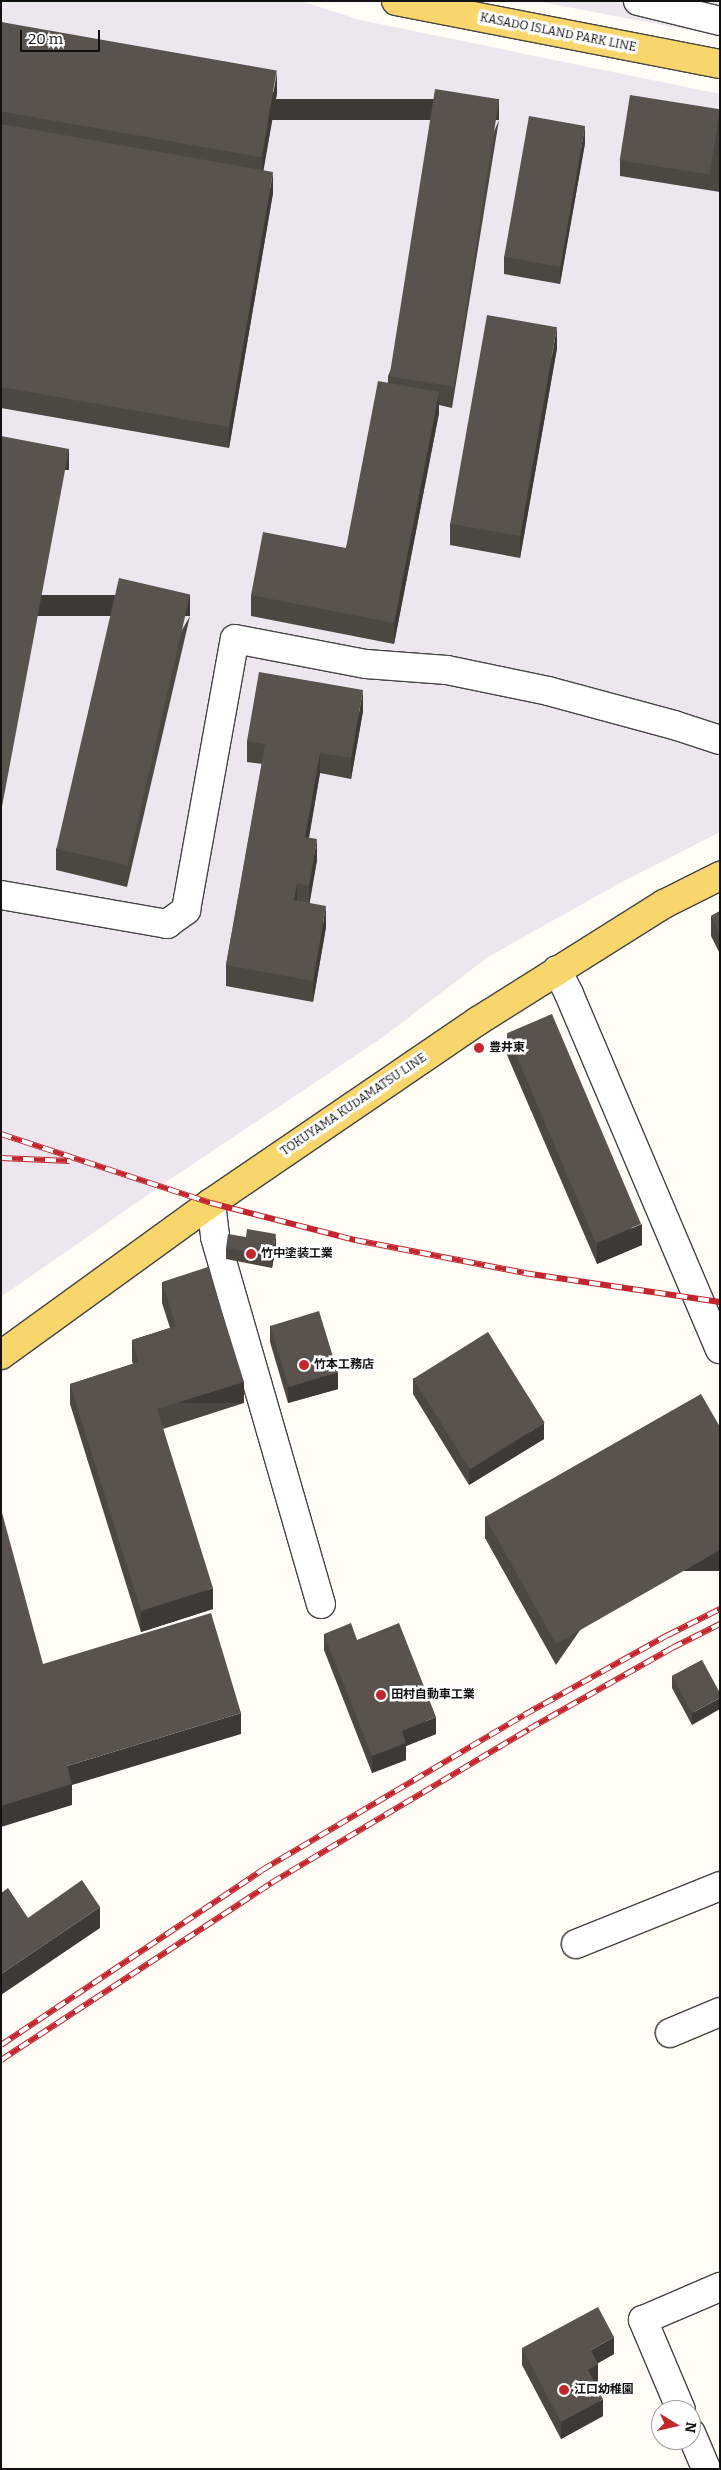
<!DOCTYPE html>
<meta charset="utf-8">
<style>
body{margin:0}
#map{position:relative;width:721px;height:2470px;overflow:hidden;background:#fffdf5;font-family:Bitter,"Noto Sans JP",serif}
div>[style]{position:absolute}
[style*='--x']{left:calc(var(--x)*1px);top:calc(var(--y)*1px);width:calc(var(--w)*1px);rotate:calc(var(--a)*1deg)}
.industrial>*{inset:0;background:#eee6ef}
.roads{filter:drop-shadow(1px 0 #444) drop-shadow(-1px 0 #444) drop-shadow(0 1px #444) drop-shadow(0 -1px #444)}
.minor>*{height:28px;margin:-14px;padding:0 14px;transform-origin:14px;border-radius:14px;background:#fff}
.major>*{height:28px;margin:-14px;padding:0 14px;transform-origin:14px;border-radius:14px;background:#f9d66b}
.rail>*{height:5.5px;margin-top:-2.75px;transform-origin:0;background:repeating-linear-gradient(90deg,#fff 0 11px,#c4262e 0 22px);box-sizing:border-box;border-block:1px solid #c4262e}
.wall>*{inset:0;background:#4d4742}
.shaded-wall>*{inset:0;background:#3f3936;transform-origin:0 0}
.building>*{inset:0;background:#5a524d;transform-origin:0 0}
.dots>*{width:14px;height:14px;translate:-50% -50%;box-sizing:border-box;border:2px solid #fff;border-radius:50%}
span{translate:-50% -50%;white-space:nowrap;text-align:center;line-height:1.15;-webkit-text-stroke:5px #fff;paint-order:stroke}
.street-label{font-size:12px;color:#111}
.poi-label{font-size:12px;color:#111;font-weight:700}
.left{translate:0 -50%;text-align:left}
.frame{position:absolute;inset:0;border:2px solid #111;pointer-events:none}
.north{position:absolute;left:651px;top:2400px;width:50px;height:50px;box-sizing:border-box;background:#fff;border:1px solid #a0a0a0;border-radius:50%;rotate:99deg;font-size:14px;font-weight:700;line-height:20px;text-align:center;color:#111}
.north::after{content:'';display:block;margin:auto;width:18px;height:22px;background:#c4262e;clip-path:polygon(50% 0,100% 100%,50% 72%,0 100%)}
.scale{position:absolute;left:20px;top:30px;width:80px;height:22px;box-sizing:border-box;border:2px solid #111;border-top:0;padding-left:6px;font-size:15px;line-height:18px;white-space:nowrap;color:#111;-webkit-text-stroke:4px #fff;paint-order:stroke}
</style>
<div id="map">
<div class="industrial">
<i style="clip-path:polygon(1px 1px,301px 1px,360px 20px,720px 94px,720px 832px,618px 884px,488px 957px,383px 1037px,169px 1180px,1px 1297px)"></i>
<i style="clip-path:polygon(536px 1px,720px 1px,720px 36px)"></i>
</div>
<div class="roads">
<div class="minor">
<i style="--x:638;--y:1;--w:84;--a:13.7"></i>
<i style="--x:1;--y:895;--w:169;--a:9.9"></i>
<i style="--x:167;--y:924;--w:24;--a:-36"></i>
<i style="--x:186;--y:910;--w:275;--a:-79.8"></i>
<i style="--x:235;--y:639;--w:133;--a:10.8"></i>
<i style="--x:366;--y:664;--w:81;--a:4.2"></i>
<i style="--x:447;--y:670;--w:103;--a:11.7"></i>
<i style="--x:548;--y:691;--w:131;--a:15.1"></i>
<i style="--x:674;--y:725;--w:48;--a:18.1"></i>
<i style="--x:557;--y:970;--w:27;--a:63"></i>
<i style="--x:569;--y:994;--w:386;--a:67"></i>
<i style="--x:211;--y:1203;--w:34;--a:83"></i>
<i style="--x:215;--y:1237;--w:382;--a:73.9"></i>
<i style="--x:576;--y:1944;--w:155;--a:-21.9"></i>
<i style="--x:670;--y:2033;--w:54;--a:-22.8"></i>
<i style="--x:681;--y:2410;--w:98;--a:-112.9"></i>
<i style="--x:643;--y:2320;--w:84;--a:-23.2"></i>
<i style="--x:691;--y:2433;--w:39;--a:67"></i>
</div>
<div class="major">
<i style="--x:396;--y:1;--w:330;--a:11"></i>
<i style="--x:1;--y:1355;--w:259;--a:-35.9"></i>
<i style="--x:211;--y:1203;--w:323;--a:-34.3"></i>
<i style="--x:478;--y:1021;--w:220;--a:-32.2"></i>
<i style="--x:664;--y:904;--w:63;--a:-26.6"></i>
</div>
</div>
<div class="rail">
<i style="--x:1;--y:1134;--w:221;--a:18.2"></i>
<i style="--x:211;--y:1203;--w:149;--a:14.4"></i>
<i style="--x:355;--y:1240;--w:172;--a:11"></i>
<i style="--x:524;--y:1273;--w:198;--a:8.4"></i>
<i style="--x:1;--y:1158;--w:69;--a:2.5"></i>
<i style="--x:1;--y:2045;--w:314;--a:-33.8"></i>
<i style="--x:262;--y:1870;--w:304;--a:-30.6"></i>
<i style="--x:524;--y:1715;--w:165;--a:-29.1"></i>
<i style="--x:668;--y:1635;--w:58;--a:-26.6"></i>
<i style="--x:1;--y:2060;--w:323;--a:-33.2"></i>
<i style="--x:271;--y:1883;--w:300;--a:-30.8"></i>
<i style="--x:529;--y:1729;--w:164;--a:-29.5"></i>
<i style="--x:672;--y:1648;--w:54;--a:-26.6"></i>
</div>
<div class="wall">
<i style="clip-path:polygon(1px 22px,277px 93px,263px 170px,273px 193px,229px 448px,1px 408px)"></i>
<i style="clip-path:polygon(720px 109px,720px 192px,620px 176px,620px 160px)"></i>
<i style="clip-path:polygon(499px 120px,452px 408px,439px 405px,439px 413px,394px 644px,251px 616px,251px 595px,346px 548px,388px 382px,388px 376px)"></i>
<i style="clip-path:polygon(585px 143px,560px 284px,504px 274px,504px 257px)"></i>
<i style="clip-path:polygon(720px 312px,720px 336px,719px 336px)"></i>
<i style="clip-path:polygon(557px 348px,520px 558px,450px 545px,450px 524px)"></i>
<i style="clip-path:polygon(190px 616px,127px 887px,56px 870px,56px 849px)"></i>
<i style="clip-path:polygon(363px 711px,351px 779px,320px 773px,309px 838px,317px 860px,309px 903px,326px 927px,313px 1002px,226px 986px,226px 965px,262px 764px,247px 762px,247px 741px)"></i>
<i style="clip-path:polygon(720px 911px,720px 954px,711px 936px,711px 916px)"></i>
<i style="clip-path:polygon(507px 1034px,642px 1245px,597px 1264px,507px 1055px)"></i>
<i style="clip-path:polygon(276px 1246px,272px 1268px,226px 1259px,226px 1248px)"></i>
<i style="clip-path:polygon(162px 1282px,244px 1403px,163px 1429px,213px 1609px,141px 1632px,70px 1404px,70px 1384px,133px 1364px,132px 1361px,132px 1340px,170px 1328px,162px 1303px)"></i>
<i style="clip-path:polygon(270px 1325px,338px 1389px,288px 1403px,270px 1342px)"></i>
<i style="clip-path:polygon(413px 1378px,544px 1439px,469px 1485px,413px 1394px)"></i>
<i style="clip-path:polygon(720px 1427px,556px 1665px,485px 1538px,485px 1517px)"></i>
<i style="clip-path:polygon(324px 1634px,357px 1640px,436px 1734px,406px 1746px,406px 1760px,372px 1773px,324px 1650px)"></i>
<i style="clip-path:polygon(702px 1660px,692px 1725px,672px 1688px,672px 1676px)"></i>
<i style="clip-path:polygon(522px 2348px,614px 2354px,598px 2363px,598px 2381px,595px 2383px,603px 2416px,561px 2439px,522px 2365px)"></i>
</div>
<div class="shaded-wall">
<i style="clip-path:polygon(277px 72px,277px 93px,262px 179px,262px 158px)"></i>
<i style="left:499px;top:99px;width:21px;height:292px;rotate:90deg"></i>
<i style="clip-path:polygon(585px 126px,585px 143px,560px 284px,560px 267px)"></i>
<i style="clip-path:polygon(273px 172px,273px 193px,229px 448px,229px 427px)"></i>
<i style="clip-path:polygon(557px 327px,557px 348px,520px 558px,520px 537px)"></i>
<i style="clip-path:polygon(439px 392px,439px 413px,394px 644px,394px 623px)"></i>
<i style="left:69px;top:449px;width:21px;height:369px;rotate:90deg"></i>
<i style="left:190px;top:595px;width:21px;height:278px;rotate:90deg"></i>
<i style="clip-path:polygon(363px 690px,363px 711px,351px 779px,351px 758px)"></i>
<i style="clip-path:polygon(320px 753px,320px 773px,305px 858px,305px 837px)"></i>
<i style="clip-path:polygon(317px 839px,317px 860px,309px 907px,309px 886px)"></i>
<i style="clip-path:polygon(297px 883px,297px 904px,294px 900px)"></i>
<i style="clip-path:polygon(326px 906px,326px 927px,313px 1002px,313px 981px)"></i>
<i style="clip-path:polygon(642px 1224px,642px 1245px,597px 1264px,597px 1243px)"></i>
<i style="clip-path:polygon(276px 1234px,276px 1246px,272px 1268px,272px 1256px)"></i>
<i style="clip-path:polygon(338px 1372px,338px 1389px,288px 1403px,288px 1386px)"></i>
<i style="left:244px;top:1382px;width:21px;height:91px;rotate:90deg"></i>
<i style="clip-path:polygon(544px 1423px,544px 1439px,469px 1485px,469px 1469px)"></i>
<i style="left:720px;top:1550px;width:21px;height:189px;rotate:90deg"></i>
<i style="clip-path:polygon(213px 1588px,213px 1609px,141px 1632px,141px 1611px)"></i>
<i style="clip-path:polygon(720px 1698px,720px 1709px,692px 1725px,692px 1713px)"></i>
<i style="clip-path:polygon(241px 1713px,241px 1734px,72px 1785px,72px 1805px,1px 1827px,1px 1806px,67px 1766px)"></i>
<i style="clip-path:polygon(436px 1717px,436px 1734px,406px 1746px,406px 1760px,372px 1773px,372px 1756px,402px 1731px)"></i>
<i style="clip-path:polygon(100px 1907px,100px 1928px,1px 1995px,1px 1974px)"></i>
<i style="clip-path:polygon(614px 2337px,614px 2354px,591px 2367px,591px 2350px)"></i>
<i style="clip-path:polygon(598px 2364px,598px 2381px,588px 2387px,588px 2370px)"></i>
<i style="clip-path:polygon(603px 2399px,603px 2416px,561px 2439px,561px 2422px)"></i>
</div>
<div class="building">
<i style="left:1px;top:22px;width:280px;height:88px;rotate:10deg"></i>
<i style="left:435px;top:89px;width:65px;height:291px;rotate:9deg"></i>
<i style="left:630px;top:95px;width:91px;height:66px;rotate:9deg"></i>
<i style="left:529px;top:116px;width:57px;height:143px;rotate:10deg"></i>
<i style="clip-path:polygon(1px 124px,273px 172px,229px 427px,1px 387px)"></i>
<i style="left:487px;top:315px;width:71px;height:212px;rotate:10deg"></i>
<i style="clip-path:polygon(378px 381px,439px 392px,394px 623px,251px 595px,263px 532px,346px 548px)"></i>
<i style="clip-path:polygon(1px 436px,69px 449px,1px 812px)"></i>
<i style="left:119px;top:578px;width:73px;height:278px;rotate:13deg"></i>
<i style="clip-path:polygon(259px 672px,363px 690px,351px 758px,320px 753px,305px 837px,317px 839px,309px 886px,297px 883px,294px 900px,326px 906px,313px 981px,226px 965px,265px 744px,247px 741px)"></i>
<i style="clip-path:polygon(720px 911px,720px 933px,711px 916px)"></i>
<i style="left:552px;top:1014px;width:228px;height:49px;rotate:67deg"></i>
<i style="clip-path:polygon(247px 1229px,276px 1234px,272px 1256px,226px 1248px,228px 1234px,246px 1237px)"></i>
<i style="clip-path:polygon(208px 1267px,244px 1382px,157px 1409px,213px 1588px,141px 1611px,70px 1384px,138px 1362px,132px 1340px,176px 1326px,162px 1282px)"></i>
<i style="left:319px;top:1311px;width:64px;height:51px;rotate:73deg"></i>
<i style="left:488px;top:1332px;width:107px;height:88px;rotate:58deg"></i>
<i style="clip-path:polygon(701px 1394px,720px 1427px,720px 1550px,556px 1644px,485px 1517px)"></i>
<i style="clip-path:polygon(1px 1509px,43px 1664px,211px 1613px,241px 1713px,67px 1766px,72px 1784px,1px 1806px)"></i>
<i style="clip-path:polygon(351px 1623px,357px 1640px,399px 1623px,436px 1717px,402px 1731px,406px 1743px,372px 1756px,324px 1634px)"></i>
<i style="clip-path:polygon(702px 1660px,720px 1693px,720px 1698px,692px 1713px,672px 1676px)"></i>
<i style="clip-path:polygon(82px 1880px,100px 1907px,1px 1974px,1px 1893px,8px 1888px,28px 1918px)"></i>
<i style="clip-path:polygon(598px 2307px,614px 2337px,591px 2350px,598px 2364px,588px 2370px,603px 2399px,561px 2422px,522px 2348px)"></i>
</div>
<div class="dots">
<i style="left:479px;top:1048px;background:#c4262e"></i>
<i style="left:251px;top:1254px;background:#c4262e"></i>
<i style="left:304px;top:1365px;background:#c4262e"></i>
<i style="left:381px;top:1695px;background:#c4262e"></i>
<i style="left:564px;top:2390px;background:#c4262e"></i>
</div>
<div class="street-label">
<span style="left:558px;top:33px;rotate:11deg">KASADO ISLAND PARK LINE</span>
<span style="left:354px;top:1105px;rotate:-34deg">TOKUYAMA KUDAMATSU LINE</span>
</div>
<div class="poi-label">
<span class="left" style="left:489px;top:1048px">豊井東</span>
<span class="left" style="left:261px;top:1254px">竹中塗装工業</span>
<span class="left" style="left:314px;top:1365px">竹本工務店</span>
<span class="left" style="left:391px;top:1695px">田村自動車工業</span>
<span class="left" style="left:574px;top:2390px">江口幼稚園</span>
</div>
<div class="frame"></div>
<div class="north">N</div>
<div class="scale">20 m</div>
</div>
